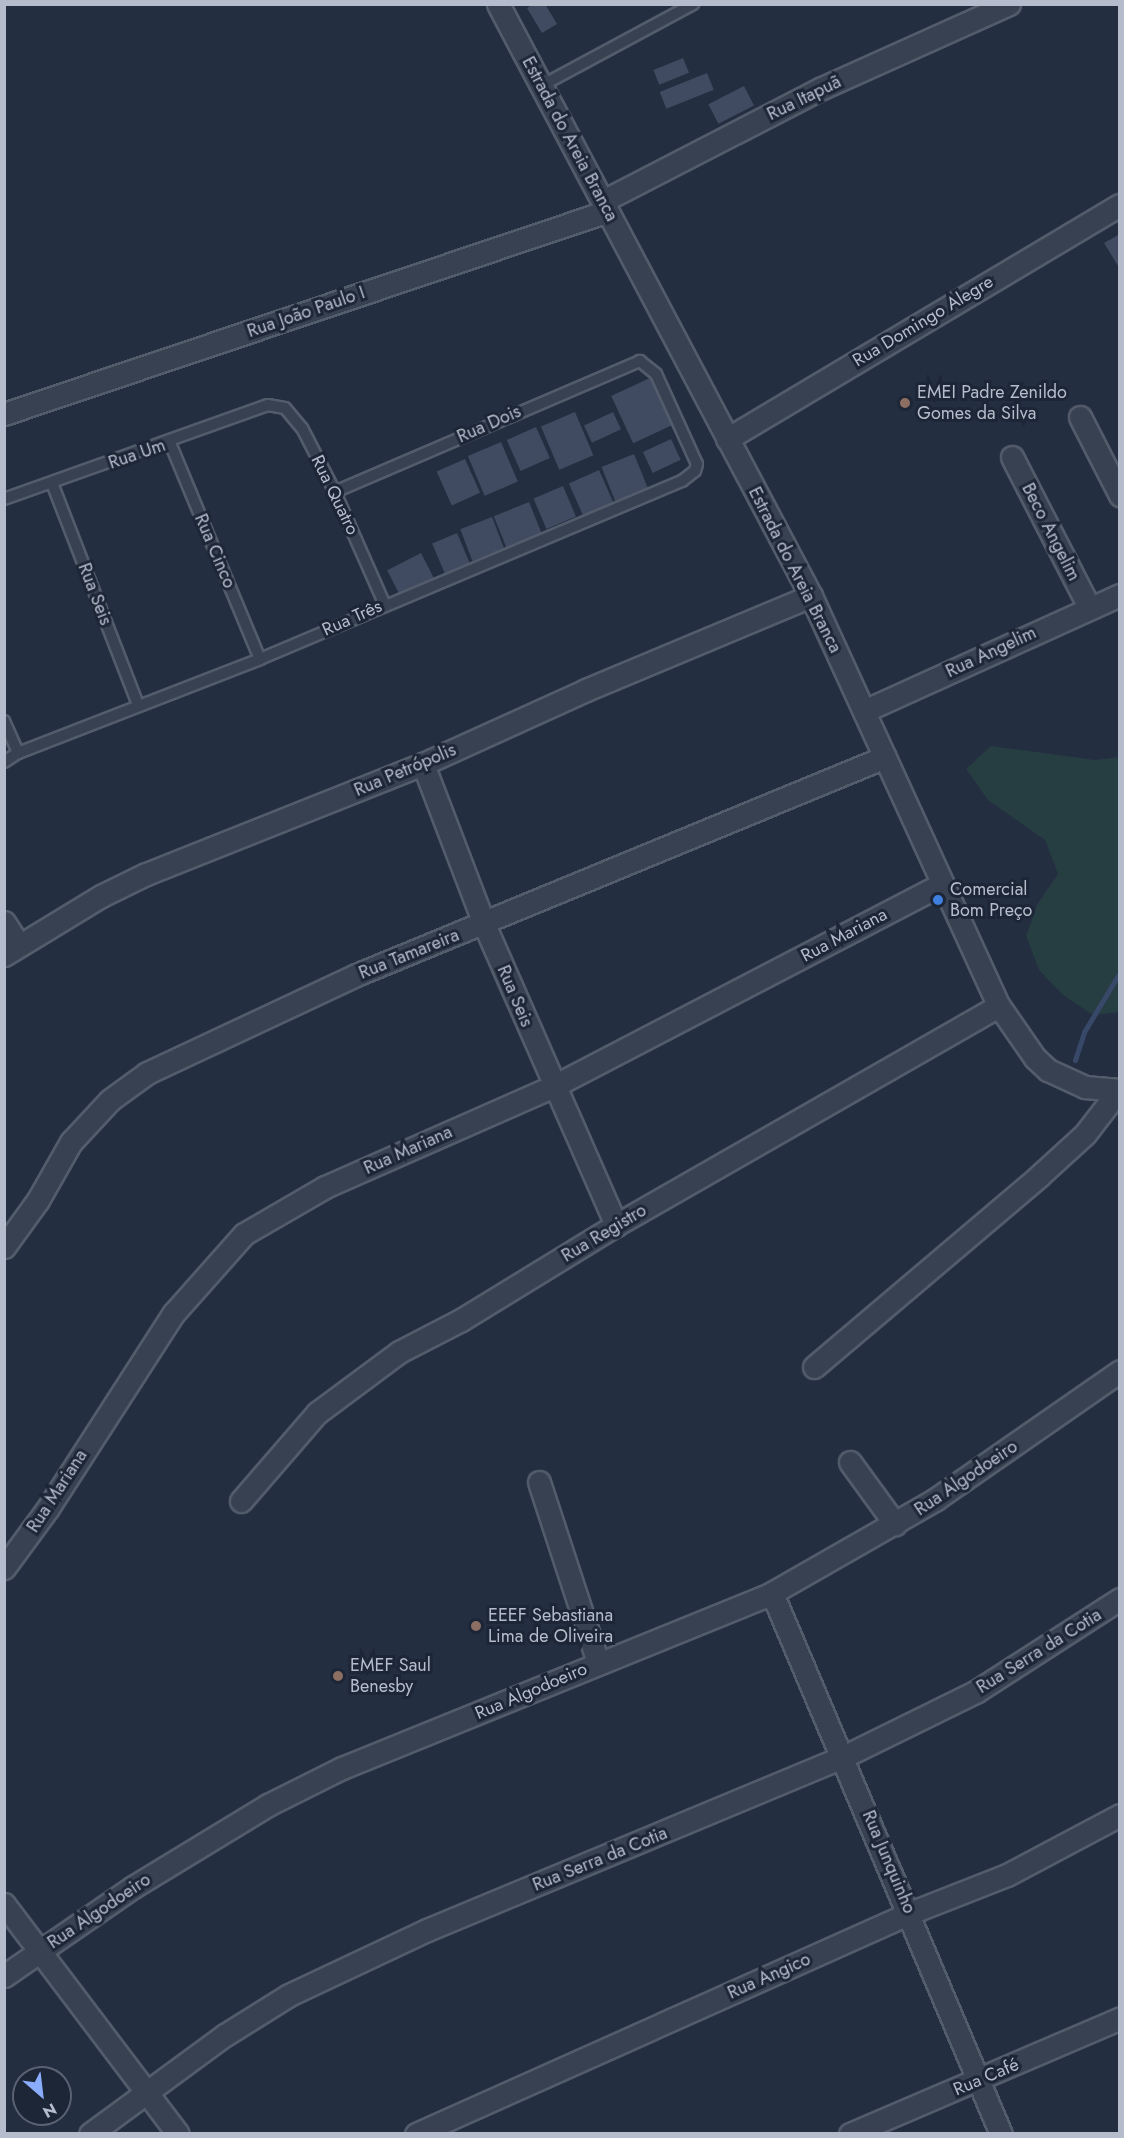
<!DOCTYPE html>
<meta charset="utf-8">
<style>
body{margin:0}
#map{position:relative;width:1124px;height:2138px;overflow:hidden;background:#242e41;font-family:Jost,sans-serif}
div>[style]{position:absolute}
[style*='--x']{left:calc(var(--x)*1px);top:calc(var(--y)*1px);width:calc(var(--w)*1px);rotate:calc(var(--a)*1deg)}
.green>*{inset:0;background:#263d42}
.stream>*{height:5px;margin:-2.5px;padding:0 2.5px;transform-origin:2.5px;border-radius:2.5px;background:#374869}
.building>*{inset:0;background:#404b61;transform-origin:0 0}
.roads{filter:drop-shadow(2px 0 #535c6b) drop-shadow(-2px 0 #535c6b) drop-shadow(0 2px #535c6b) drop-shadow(0 -2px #535c6b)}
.service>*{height:10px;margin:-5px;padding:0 5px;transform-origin:5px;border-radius:5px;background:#384151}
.minor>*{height:21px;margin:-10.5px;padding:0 10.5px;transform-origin:10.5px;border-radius:10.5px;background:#384151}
.dots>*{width:16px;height:16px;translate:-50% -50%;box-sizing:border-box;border:3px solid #1d2636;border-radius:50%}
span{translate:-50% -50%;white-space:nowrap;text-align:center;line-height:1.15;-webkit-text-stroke:6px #1d2636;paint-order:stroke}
.street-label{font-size:18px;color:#b5bccb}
.poi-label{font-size:18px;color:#b5bccb}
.left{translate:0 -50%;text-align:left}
.frame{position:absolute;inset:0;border:6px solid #b5bccb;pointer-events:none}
.north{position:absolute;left:12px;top:2066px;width:60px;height:60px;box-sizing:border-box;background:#1d2636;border:2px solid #5a6272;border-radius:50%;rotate:152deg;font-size:16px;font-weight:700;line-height:24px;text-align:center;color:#b5bccb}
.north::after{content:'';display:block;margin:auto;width:21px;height:27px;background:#89adfc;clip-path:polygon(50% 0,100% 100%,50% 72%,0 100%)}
</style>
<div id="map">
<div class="green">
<i style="clip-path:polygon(991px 746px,1095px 760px,1119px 757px,1119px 1012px,1093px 1015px,1063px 995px,1039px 970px,1026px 936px,1038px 903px,1058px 874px,1045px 840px,988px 800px,966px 769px)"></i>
</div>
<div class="stream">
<i style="--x:1075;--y:1060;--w:29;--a:-72"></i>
<i style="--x:1084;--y:1032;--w:70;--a:-59"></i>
</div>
<div class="building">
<i style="clip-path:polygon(533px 4px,545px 4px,557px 24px,542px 33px,527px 8px)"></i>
<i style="left:683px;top:58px;width:16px;height:32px;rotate:68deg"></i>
<i style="left:707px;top:73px;width:18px;height:51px;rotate:68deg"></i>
<i style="left:744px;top:86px;width:22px;height:40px;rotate:63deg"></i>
<i style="clip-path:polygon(1120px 234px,1120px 269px,1104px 243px)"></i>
<i style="left:652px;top:377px;width:52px;height:45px;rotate:65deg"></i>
<i style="left:575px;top:412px;width:47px;height:37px;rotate:67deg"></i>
<i style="left:613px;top:412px;width:19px;height:32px;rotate:65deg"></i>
<i style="left:536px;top:427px;width:34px;height:32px;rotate:66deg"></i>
<i style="left:671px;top:439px;width:23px;height:31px;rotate:65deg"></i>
<i style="left:501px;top:442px;width:43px;height:36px;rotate:67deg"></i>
<i style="left:634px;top:454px;width:37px;height:35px;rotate:68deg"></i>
<i style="left:465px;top:459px;width:37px;height:31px;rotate:66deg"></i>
<i style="left:599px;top:470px;width:36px;height:33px;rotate:66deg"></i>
<i style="left:563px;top:486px;width:33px;height:32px;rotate:67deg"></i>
<i style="left:529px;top:502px;width:35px;height:38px;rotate:68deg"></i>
<i style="left:492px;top:517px;width:34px;height:34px;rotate:69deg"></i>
<i style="left:457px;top:533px;width:33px;height:27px;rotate:67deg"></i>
<i style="left:421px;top:553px;width:29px;height:38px;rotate:63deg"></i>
</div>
<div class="roads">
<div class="service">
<i style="--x:541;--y:86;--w:173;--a:-28.3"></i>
<i style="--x:170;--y:443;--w:234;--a:67.4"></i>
<i style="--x:52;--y:483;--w:238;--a:68.8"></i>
<i style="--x:4;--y:499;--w:280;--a:-19.6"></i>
<i style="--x:268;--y:405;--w:17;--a:10"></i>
<i style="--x:285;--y:408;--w:26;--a:50"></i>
<i style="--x:302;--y:428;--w:72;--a:62.7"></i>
<i style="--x:335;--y:492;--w:121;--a:66.2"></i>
<i style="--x:4;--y:721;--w:35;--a:66"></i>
<i style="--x:4;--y:762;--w:17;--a:-33"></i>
<i style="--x:18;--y:753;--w:260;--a:-21.2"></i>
<i style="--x:260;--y:659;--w:458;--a:-22.9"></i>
<i style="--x:682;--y:481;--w:16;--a:-38"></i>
<i style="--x:695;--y:471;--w:7;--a:-74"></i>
<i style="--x:697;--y:464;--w:99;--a:-114.5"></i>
<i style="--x:656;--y:374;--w:21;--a:-141"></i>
<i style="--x:640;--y:361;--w:332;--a:156.8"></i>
</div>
<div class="minor">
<i style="--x:498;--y:4;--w:670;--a:62.13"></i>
<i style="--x:811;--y:596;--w:451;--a:65.4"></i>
<i style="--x:999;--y:1006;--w:63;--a:55.3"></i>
<i style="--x:1035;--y:1058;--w:18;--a:43"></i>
<i style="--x:1048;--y:1070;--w:41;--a:24.7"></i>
<i style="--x:1085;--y:1087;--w:35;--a:5"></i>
<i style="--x:603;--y:201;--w:246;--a:-27.3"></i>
<i style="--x:822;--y:88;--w:205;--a:-24.2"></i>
<i style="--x:4;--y:414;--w:637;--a:-18.58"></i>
<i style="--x:1080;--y:417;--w:88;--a:62.9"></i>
<i style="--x:727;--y:439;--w:457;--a:-30.8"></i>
<i style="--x:1012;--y:457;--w:169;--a:62.8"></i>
<i style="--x:864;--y:711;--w:281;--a:-24.4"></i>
<i style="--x:423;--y:764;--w:171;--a:69.1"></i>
<i style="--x:484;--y:924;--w:329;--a:66.3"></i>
<i style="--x:4;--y:922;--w:27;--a:57"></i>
<i style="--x:4;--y:955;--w:114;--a:-31.3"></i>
<i style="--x:101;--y:896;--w:50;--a:-26.1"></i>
<i style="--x:146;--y:874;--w:298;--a:-21.7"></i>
<i style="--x:423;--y:764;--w:179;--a:-24.4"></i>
<i style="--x:586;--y:690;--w:244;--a:-22.7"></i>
<i style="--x:4;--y:1247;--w:58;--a:-54.1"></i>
<i style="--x:38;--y:1200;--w:67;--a:-60.4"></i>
<i style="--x:71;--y:1142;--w:57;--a:-47.1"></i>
<i style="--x:110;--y:1100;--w:46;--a:-36.1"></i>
<i style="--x:147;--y:1073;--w:231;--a:-25.1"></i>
<i style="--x:356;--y:975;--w:572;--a:-22.4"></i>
<i style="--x:814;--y:1367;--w:295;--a:-40.3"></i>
<i style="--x:1039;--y:1176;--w:62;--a:-42.4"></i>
<i style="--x:1085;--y:1134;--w:56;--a:-52.3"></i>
<i style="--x:850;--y:1462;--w:77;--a:54"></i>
<i style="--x:539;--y:1482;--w:190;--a:71.9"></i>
<i style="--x:241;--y:1501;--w:116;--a:-49.2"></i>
<i style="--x:317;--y:1413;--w:102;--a:-36.6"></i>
<i style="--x:399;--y:1352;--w:70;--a:-27.3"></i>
<i style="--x:461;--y:1320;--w:182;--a:-31.5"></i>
<i style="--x:616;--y:1225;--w:441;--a:-29.8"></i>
<i style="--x:4;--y:1568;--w:74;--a:-53.7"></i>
<i style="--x:48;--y:1508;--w:231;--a:-57.2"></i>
<i style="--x:173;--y:1314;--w:107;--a:-48.4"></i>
<i style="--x:244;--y:1234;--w:94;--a:-30.1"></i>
<i style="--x:325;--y:1187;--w:250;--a:-23.8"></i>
<i style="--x:554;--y:1086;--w:437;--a:-27.5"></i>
<i style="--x:772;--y:1593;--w:587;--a:67.06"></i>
<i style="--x:4;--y:1904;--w:288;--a:52.9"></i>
<i style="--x:4;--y:1976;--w:157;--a:-34.6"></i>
<i style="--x:133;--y:1887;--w:158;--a:-31.3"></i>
<i style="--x:268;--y:1805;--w:83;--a:-26.6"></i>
<i style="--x:342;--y:1768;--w:464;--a:-22.1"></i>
<i style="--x:772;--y:1593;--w:189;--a:-29.8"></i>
<i style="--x:936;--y:1499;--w:224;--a:-34.8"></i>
<i style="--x:90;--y:2134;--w:167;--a:-36.3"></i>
<i style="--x:225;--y:2035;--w:75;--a:-32"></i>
<i style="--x:289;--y:1995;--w:153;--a:-25.2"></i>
<i style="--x:427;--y:1930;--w:453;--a:-22.6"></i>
<i style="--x:845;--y:1756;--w:147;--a:-26.2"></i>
<i style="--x:977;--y:1691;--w:170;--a:-32.8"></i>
<i style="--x:416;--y:2134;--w:541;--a:-24.1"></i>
<i style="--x:910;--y:1913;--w:104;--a:-21.4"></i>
<i style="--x:1007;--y:1875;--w:128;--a:-28"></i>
<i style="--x:850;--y:2134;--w:294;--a:-23.2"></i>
</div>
</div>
<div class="dots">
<i style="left:905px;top:403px;background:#8d6e63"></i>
<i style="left:938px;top:900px;background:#3f7fe0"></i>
<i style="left:476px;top:1626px;background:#8d6e63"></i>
<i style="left:338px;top:1676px;background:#8d6e63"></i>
</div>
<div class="street-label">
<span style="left:804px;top:98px;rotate:-26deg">Rua Itapuã</span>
<span style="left:570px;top:139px;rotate:62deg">Estrada do Areia Branca</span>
<span style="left:306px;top:312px;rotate:-19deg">Rua João Paulo I</span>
<span style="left:923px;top:321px;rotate:-31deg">Rua Domingo Alegre</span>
<span style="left:489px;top:424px;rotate:-24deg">Rua Dois</span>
<span style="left:137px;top:454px;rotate:-19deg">Rua Um</span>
<span style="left:335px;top:495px;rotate:64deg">Rua Quatro</span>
<span style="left:1051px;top:532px;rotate:63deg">Beco Angelim</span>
<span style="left:215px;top:551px;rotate:67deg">Rua Cinco</span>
<span style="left:795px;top:570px;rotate:63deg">Estrada do Areia Branca</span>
<span style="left:95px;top:594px;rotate:69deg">Rua Seis</span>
<span style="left:352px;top:618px;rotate:-24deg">Rua Três</span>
<span style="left:991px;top:652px;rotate:-25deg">Rua Angelim</span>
<span style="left:405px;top:770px;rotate:-23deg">Rua Petrópolis</span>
<span style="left:844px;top:935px;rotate:-28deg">Rua Mariana</span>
<span style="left:409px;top:954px;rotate:-22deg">Rua Tamareira</span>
<span style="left:515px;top:996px;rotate:67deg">Rua Seis</span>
<span style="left:408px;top:1150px;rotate:-24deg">Rua Mariana</span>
<span style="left:604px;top:1233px;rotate:-31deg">Rua Registro</span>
<span style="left:966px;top:1478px;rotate:-34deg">Rua Algodoeiro</span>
<span style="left:57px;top:1491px;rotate:-57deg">Rua Mariana</span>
<span style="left:1039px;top:1651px;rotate:-32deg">Rua Serra da Cotia</span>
<span style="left:531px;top:1691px;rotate:-23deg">Rua Algodoeiro</span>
<span style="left:600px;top:1859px;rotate:-22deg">Rua Serra da Cotia</span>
<span style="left:889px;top:1862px;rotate:67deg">Rua Junquinho</span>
<span style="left:99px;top:1911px;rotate:-34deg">Rua Algodoeiro</span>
<span style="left:769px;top:1976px;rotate:-24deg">Rua Angico</span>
<span style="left:986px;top:2077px;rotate:-23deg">Rua Café</span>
</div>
<div class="poi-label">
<span class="left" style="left:917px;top:403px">EMEI Padre Zenildo<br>Gomes da Silva</span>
<span class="left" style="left:950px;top:900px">Comercial<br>Bom Preço</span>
<span class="left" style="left:488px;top:1626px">EEEF Sebastiana<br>Lima de Oliveira</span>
<span class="left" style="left:350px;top:1676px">EMEF Saul<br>Benesby</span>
</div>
<div class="frame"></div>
<div class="north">N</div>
</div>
